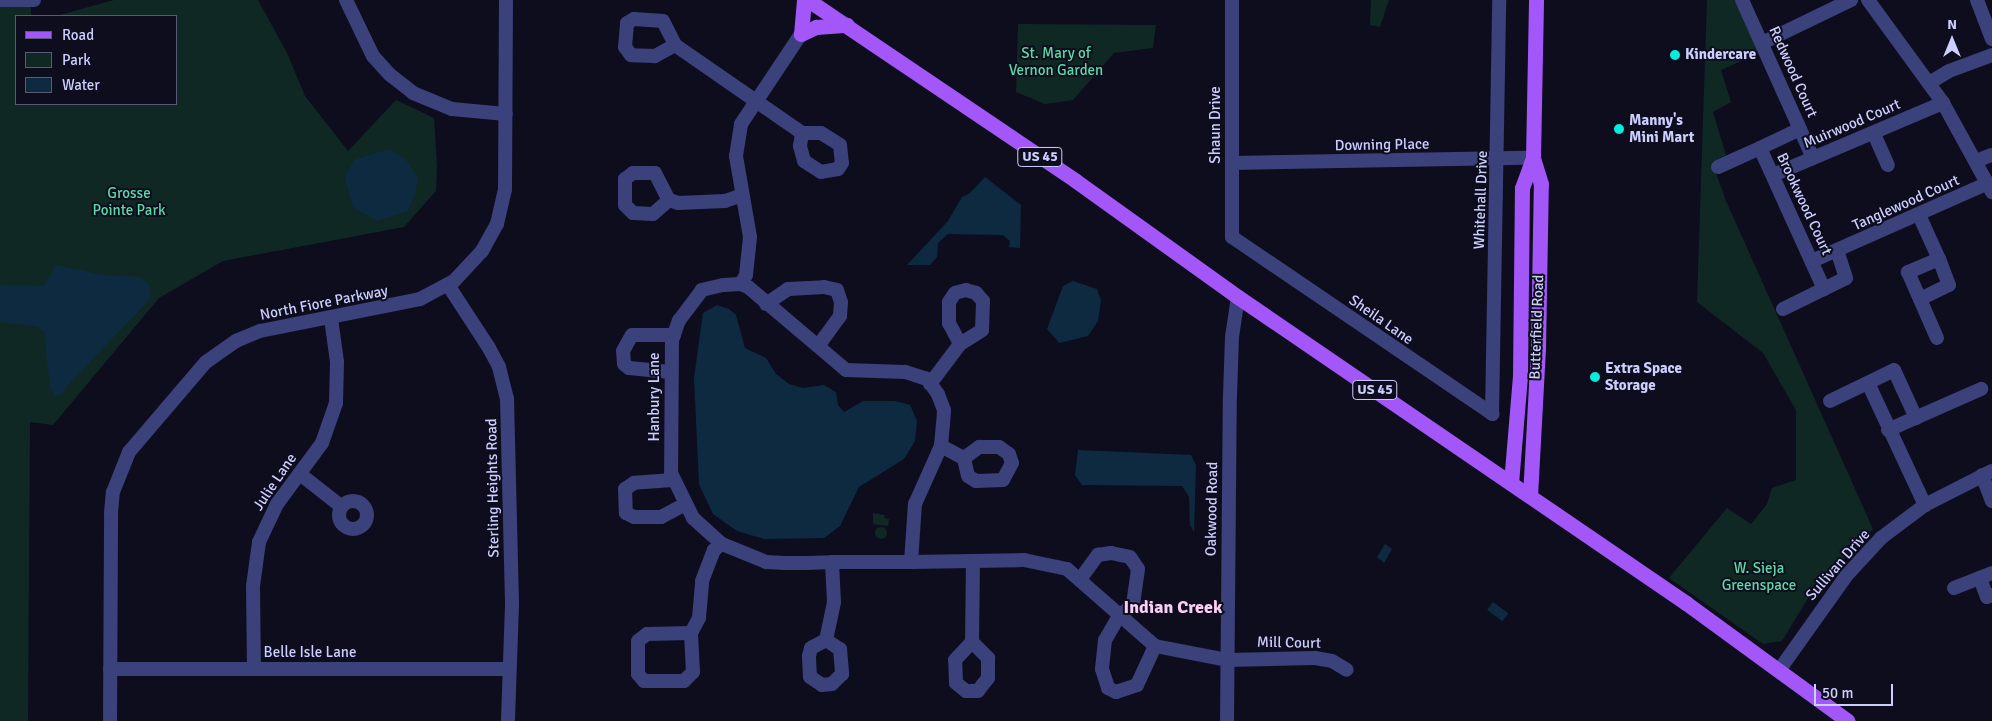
<!DOCTYPE html>
<style>
body{margin:0}
#map{position:relative;width:1992px;height:721px;overflow:hidden;background:#0d0d1e;font-family:Signika,sans-serif}
div>[style]{position:absolute}
[style*='--x']{left:calc(var(--x)*1px);top:calc(var(--y)*1px);width:calc(var(--w)*1px);rotate:calc(var(--a)*1deg)}
.green>*{inset:0;background:#102823}
.round{border-radius:50%}
.water>*{inset:0;background:#0e2a41;transform-origin:0 0}
.minor>*{height:14px;margin:-7px;padding:0 7px;transform-origin:7px;border-radius:7px;background:#3a417b}
.minor>.ring{margin:-7px;padding:0;box-sizing:content-box;background:none;border:14px solid #3a417b;border-radius:50%}
.major>*{height:15px;margin:-7.5px;padding:0 7.5px;transform-origin:7.5px;border-radius:7.5px;background:#a357f8}
.dots>*{width:14px;height:14px;translate:-50% -50%;box-sizing:border-box;border:2px solid #0d0d1e;border-radius:50%}
span{translate:-50% -50%;white-space:nowrap;text-align:center;line-height:1.15;-webkit-text-stroke:4px #0d0d1e;paint-order:stroke}
.shield-label span{padding:1px 4px;background:#0d0d1e;border:1px solid;border-radius:4px;-webkit-text-stroke-width:0}
.shield-label{font-size:14px;color:#cccefd;font-weight:700}
.park-label{font-size:15px;color:#5cd9a6}
.poi-label{font-size:15px;color:#cccefd;font-weight:700}
.left{translate:0 -50%;text-align:left}
.street-label{font-size:15px;color:#cccefd}
.quarter-label{font-size:18px;color:#fdcef3;font-weight:700}
.legend{position:absolute;left:15px;top:15px;width:162px;height:90px;box-sizing:border-box;background:#0d0d1e;border:1px solid #595a77;margin:0;padding:6px 9px;list-style:none;font-size:15px;color:#cccefd}
.legend li{display:flex;align-items:center;gap:10px;height:25px}
.legend b{width:25px;border:1px solid #595a77}
.north{position:absolute;left:1927px;top:15px;width:50px;height:50px;-webkit-text-stroke:4px #0d0d1e;paint-order:stroke;rotate:0deg;font-size:14px;font-weight:700;line-height:20px;text-align:center;color:#cccefd}
.north::after{content:'';display:block;margin:auto;width:18px;height:22px;background:#cccefd;clip-path:polygon(50% 0,100% 100%,50% 72%,0 100%)}
.scale{position:absolute;left:1814px;top:684px;width:79px;height:22px;box-sizing:border-box;border:2px solid #cccefd;border-top:0;padding-left:6px;font-size:15px;line-height:18px;white-space:nowrap;color:#cccefd;-webkit-text-stroke:4px #0d0d1e;paint-order:stroke}
</style>
<div id="map">
<div class="green">
<i style="clip-path:polygon(0 0,31px 0,31px 16px,16px 16px,16px 104px,176px 104px,176px 16px,56px 16px,114px 0,258px 0,287px 53px,305px 96px,348px 151px,396px 100px,434px 118px,437px 167px,436px 191px,404px 227px,223px 261px,159px 298px,53px 425px,30px 422px,28px 721px,0 721px)"></i>
<i style="clip-path:polygon(1371px 0,1389px 0,1380px 27px,1370px 25px)"></i>
<i style="clip-path:polygon(1707px 0,1737px 0,1762px 52px,1721px 70px,1731px 102px,1713px 112px,1726px 155px,1712px 162px,1726px 201px,1873px 529px,1808px 598px,1782px 641px,1763px 644px,1669px 578px,1727px 508px,1751px 524px,1767px 504px,1772px 488px,1796px 480px,1796px 410px,1763px 353px,1697px 302px)"></i>
<i style="clip-path:polygon(1018px 24px,1156px 25px,1153px 48px,1114px 53px,1073px 100px,1045px 104px,1016px 92px)"></i>
<i style="clip-path:polygon(873px 513px,885px 515px,884px 518px,889px 519px,888px 526px,873px 524px)"></i>
<i class="round" style="left:875px;top:527px;width:12px;height:12px"></i>
</div>
<div class="water">
<i style="clip-path:polygon(390px 149px,407px 161px,418px 179px,415px 194px,408px 211px,377px 221px,353px 207px,345px 178px,354px 160px)"></i>
<i style="clip-path:polygon(985px 177px,1021px 205px,1020px 248px,1009px 247px,1010px 241px,1003px 235px,948px 234px,938px 243px,937px 257px,930px 265px,907px 265px,948px 221px,962px 197px,970px 193px)"></i>
<i style="clip-path:polygon(56px 265px,104px 275px,140px 277px,149px 285px,150px 299px,65px 388px,62px 394px,55px 396px,50px 388px,44px 331px,36px 326px,0 322px,0 285px,44px 286px)"></i>
<i style="clip-path:polygon(1073px 281px,1097px 289px,1101px 300px,1098px 321px,1088px 336px,1059px 343px,1047px 329px,1063px 286px)"></i>
<i style="clip-path:polygon(717px 305px,729px 309px,736px 315px,745px 348px,766px 358px,776px 374px,789px 384px,803px 388px,824px 385px,836px 392px,838px 405px,844px 412px,863px 401px,895px 401px,910px 405px,917px 421px,915px 441px,904px 459px,859px 487px,840px 526px,824px 538px,764px 539px,737px 531px,713px 514px,699px 484px,694px 378px,703px 313px)"></i>
<i style="clip-path:polygon(1078px 450px,1191px 455px,1196px 465px,1194px 532px,1190px 525px,1189px 497px,1182px 486px,1082px 485px,1075px 475px)"></i>
<i style="clip-path:polygon(1385px 544px,1392px 549px,1384px 563px,1377px 557px)"></i>
<i style="left:1493px;top:602px;width:19px;height:10px;rotate:36deg"></i>
</div>
<div class="minor">
<i style="--x:0;--y:0;--w:34;--a:0"></i>
<i style="--x:346;--y:0;--w:62;--a:64.3"></i>
<i style="--x:373;--y:56;--w:24;--a:48"></i>
<i style="--x:389;--y:74;--w:31;--a:38"></i>
<i style="--x:413;--y:93;--w:42;--a:22.3"></i>
<i style="--x:452;--y:109;--w:54;--a:5.3"></i>
<i style="--x:1232;--y:0;--w:237;--a:90"></i>
<i style="--x:1232;--y:237;--w:315;--a:34.2"></i>
<i style="--x:1492;--y:414;--w:414;--a:-89"></i>
<i style="--x:1742;--y:0;--w:173;--a:65.8"></i>
<i style="--x:1868;--y:0;--w:127;--a:53.9"></i>
<i style="--x:1943;--y:103;--w:102;--a:61.2"></i>
<i style="--x:1977;--y:0;--w:42;--a:69"></i>
<i style="--x:1762;--y:43;--w:99;--a:-25.8"></i>
<i style="--x:675;--y:45;--w:23;--a:151"></i>
<i style="--x:655;--y:56;--w:24;--a:-178"></i>
<i style="--x:631;--y:55;--w:10;--a:-127"></i>
<i style="--x:625;--y:47;--w:24;--a:-85"></i>
<i style="--x:627;--y:23;--w:8;--a:-30"></i>
<i style="--x:634;--y:19;--w:29;--a:4"></i>
<i style="--x:663;--y:21;--w:27;--a:63"></i>
<i style="--x:675;--y:45;--w:155;--a:34.7"></i>
<i style="--x:802;--y:133;--w:19;--a:0"></i>
<i style="--x:821;--y:133;--w:22;--a:32"></i>
<i style="--x:840;--y:145;--w:18;--a:84"></i>
<i style="--x:842;--y:163;--w:7;--a:124"></i>
<i style="--x:838;--y:169;--w:17;--a:170"></i>
<i style="--x:821;--y:172;--w:20;--a:-147"></i>
<i style="--x:804;--y:161;--w:16;--a:-105"></i>
<i style="--x:800;--y:146;--w:13;--a:-81"></i>
<i style="--x:1929;--y:83;--w:23;--a:-31"></i>
<i style="--x:1949;--y:71;--w:46;--a:-20.4"></i>
<i style="--x:1874;--y:134;--w:34;--a:66"></i>
<i style="--x:1760;--y:148;--w:44;--a:-25.4"></i>
<i style="--x:1976;--y:161;--w:17;--a:-21"></i>
<i style="--x:1232;--y:163;--w:301;--a:-1"></i>
<i style="--x:1718;--y:167;--w:46;--a:-24.3"></i>
<i style="--x:1760;--y:148;--w:155;--a:65.6"></i>
<i style="--x:1773;--y:175;--w:185;--a:-23"></i>
<i style="--x:669;--y:200;--w:21;--a:139"></i>
<i style="--x:653;--y:214;--w:20;--a:-177"></i>
<i style="--x:633;--y:213;--w:11;--a:-135"></i>
<i style="--x:625;--y:205;--w:26;--a:-90"></i>
<i style="--x:625;--y:179;--w:10;--a:-37"></i>
<i style="--x:633;--y:173;--w:22;--a:0"></i>
<i style="--x:655;--y:173;--w:30;--a:63"></i>
<i style="--x:669;--y:200;--w:9;--a:18"></i>
<i style="--x:678;--y:203;--w:47;--a:-2.4"></i>
<i style="--x:725;--y:201;--w:18;--a:-19"></i>
<i style="--x:1919;--y:215;--w:48;--a:65.6"></i>
<i style="--x:1939;--y:259;--w:34;--a:157"></i>
<i style="--x:1908;--y:272;--w:72;--a:66.3"></i>
<i style="--x:1812;--y:261;--w:193;--a:-23.9"></i>
<i style="--x:741;--y:284;--w:10;--a:-61"></i>
<i style="--x:746;--y:275;--w:38;--a:-84"></i>
<i style="--x:750;--y:237;--w:82;--a:-99.8"></i>
<i style="--x:736;--y:156;--w:32;--a:-81"></i>
<i style="--x:741;--y:124;--w:108;--a:-56.3"></i>
<i style="--x:448;--y:285;--w:75;--a:56.9"></i>
<i style="--x:489;--y:348;--w:21;--a:62"></i>
<i style="--x:499;--y:367;--w:32;--a:76"></i>
<i style="--x:507;--y:398;--w:207;--a:88.6"></i>
<i style="--x:512;--y:605;--w:116;--a:92"></i>
<i style="--x:1920;--y:299;--w:32;--a:-26"></i>
<i style="--x:1949;--y:285;--w:28;--a:-111"></i>
<i style="--x:766;--y:304;--w:27;--a:-34"></i>
<i style="--x:788;--y:289;--w:36;--a:-3"></i>
<i style="--x:824;--y:287;--w:13;--a:13"></i>
<i style="--x:837;--y:290;--w:13;--a:72"></i>
<i style="--x:841;--y:302;--w:14;--a:94"></i>
<i style="--x:840;--y:316;--w:37;--a:126"></i>
<i style="--x:1783;--y:309;--w:70;--a:-26.2"></i>
<i style="--x:1846;--y:278;--w:28;--a:-108"></i>
<i style="--x:670;--y:372;--w:41;--a:-174.4"></i>
<i style="--x:629;--y:368;--w:6;--a:-141"></i>
<i style="--x:624;--y:364;--w:13;--a:-94"></i>
<i style="--x:623;--y:351;--w:18;--a:-61"></i>
<i style="--x:632;--y:335;--w:42;--a:0"></i>
<i style="--x:1868;--y:383;--w:135;--a:65"></i>
<i style="--x:930;--y:384;--w:50;--a:-53.1"></i>
<i style="--x:960;--y:344;--w:26;--a:-32"></i>
<i style="--x:982;--y:330;--w:29;--a:-88"></i>
<i style="--x:983;--y:301;--w:11;--a:-131"></i>
<i style="--x:976;--y:293;--w:10;--a:-163"></i>
<i style="--x:966;--y:290;--w:11;--a:165"></i>
<i style="--x:955;--y:293;--w:11;--a:124"></i>
<i style="--x:949;--y:302;--w:21;--a:90"></i>
<i style="--x:949;--y:323;--w:24;--a:62"></i>
<i style="--x:1830;--y:401;--w:71;--a:-25.8"></i>
<i style="--x:1894;--y:370;--w:53;--a:65.4"></i>
<i style="--x:1888;--y:430;--w:102;--a:-23.8"></i>
<i style="--x:941;--y:446;--w:26;--a:28"></i>
<i style="--x:979;--y:447;--w:20;--a:0"></i>
<i style="--x:999;--y:447;--w:12;--a:35"></i>
<i style="--x:1009;--y:454;--w:9;--a:72"></i>
<i style="--x:1012;--y:463;--w:19;--a:118"></i>
<i style="--x:1003;--y:480;--w:27;--a:178"></i>
<i style="--x:976;--y:481;--w:9;--a:-148"></i>
<i style="--x:968;--y:476;--w:18;--a:-103"></i>
<i style="--x:964;--y:458;--w:19;--a:-36"></i>
<i style="--x:300;--y:474;--w:53;--a:38.2"></i>
<i style="--x:1982;--y:475;--w:28;--a:69"></i>
<i style="--x:673;--y:480;--w:39;--a:176"></i>
<i style="--x:634;--y:483;--w:11;--a:146"></i>
<i style="--x:625;--y:489;--w:24;--a:88"></i>
<i style="--x:626;--y:513;--w:9;--a:27"></i>
<i style="--x:634;--y:517;--w:27;--a:0"></i>
<i style="--x:661;--y:517;--w:27;--a:-28"></i>
<i class="ring" style="left:339px;top:501px;width:14px;height:14px"></i>
<i style="--x:911;--y:562;--w:58;--a:-86.1"></i>
<i style="--x:915;--y:504;--w:64;--a:-65.9"></i>
<i style="--x:941;--y:446;--w:21;--a:-85"></i>
<i style="--x:943;--y:425;--w:15;--a:-86"></i>
<i style="--x:944;--y:410;--w:17;--a:-111"></i>
<i style="--x:938;--y:394;--w:19;--a:-126"></i>
<i style="--x:927;--y:379;--w:23;--a:-162"></i>
<i style="--x:905;--y:372;--w:59;--a:-178.1"></i>
<i style="--x:846;--y:370;--w:128;--a:-139.7"></i>
<i style="--x:748;--y:287;--w:8;--a:-157"></i>
<i style="--x:741;--y:284;--w:18;--a:177"></i>
<i style="--x:723;--y:285;--w:22;--a:167"></i>
<i style="--x:702;--y:290;--w:38;--a:127"></i>
<i style="--x:679;--y:320;--w:21;--a:109"></i>
<i style="--x:672;--y:340;--w:133;--a:90.4"></i>
<i style="--x:671;--y:473;--w:50;--a:63.9"></i>
<i style="--x:693;--y:518;--w:39;--a:42"></i>
<i style="--x:722;--y:544;--w:48;--a:22.2"></i>
<i style="--x:766;--y:562;--w:19;--a:3"></i>
<i style="--x:785;--y:563;--w:22;--a:0"></i>
<i style="--x:807;--y:563;--w:25;--a:-2"></i>
<i style="--x:832;--y:562;--w:79;--a:0"></i>
<i style="--x:911;--y:562;--w:113;--a:-1"></i>
<i style="--x:1024;--y:560;--w:44;--a:11.8"></i>
<i style="--x:1067;--y:569;--w:117;--a:41.2"></i>
<i style="--x:1155;--y:646;--w:73;--a:11"></i>
<i style="--x:1227;--y:660;--w:88;--a:-1.3"></i>
<i style="--x:1315;--y:658;--w:17;--a:10"></i>
<i style="--x:1332;--y:661;--w:17;--a:31"></i>
<i style="--x:1081;--y:578;--w:29;--a:-54"></i>
<i style="--x:1098;--y:555;--w:13;--a:-9"></i>
<i style="--x:1111;--y:553;--w:19;--a:12"></i>
<i style="--x:1130;--y:557;--w:14;--a:56"></i>
<i style="--x:1138;--y:569;--w:36;--a:98"></i>
<i style="--x:1133;--y:605;--w:18;--a:142"></i>
<i style="--x:1119;--y:616;--w:28;--a:120"></i>
<i style="--x:1105;--y:640;--w:29;--a:96"></i>
<i style="--x:1102;--y:669;--w:20;--a:72"></i>
<i style="--x:1108;--y:688;--w:9;--a:27"></i>
<i style="--x:1116;--y:692;--w:22;--a:-18"></i>
<i style="--x:1137;--y:685;--w:43;--a:-65.2"></i>
<i style="--x:1980;--y:578;--w:20;--a:70"></i>
<i style="--x:1987;--y:597;--w:5;--a:-22"></i>
<i style="--x:1954;--y:588;--w:41;--a:-21.5"></i>
<i style="--x:691;--y:633;--w:44;--a:178.7"></i>
<i style="--x:647;--y:634;--w:11;--a:142"></i>
<i style="--x:638;--y:641;--w:33;--a:90"></i>
<i style="--x:638;--y:674;--w:9;--a:49"></i>
<i style="--x:644;--y:681;--w:40;--a:0"></i>
<i style="--x:684;--y:681;--w:13;--a:-45"></i>
<i style="--x:693;--y:672;--w:39;--a:-93"></i>
<i style="--x:691;--y:633;--w:17;--a:-62"></i>
<i style="--x:699;--y:618;--w:37;--a:-85"></i>
<i style="--x:702;--y:581;--w:33;--a:-69"></i>
<i style="--x:714;--y:550;--w:10;--a:-37"></i>
<i style="--x:826;--y:640;--w:17;--a:33"></i>
<i style="--x:840;--y:649;--w:25;--a:85"></i>
<i style="--x:842;--y:674;--w:14;--a:135"></i>
<i style="--x:832;--y:684;--w:10;--a:174"></i>
<i style="--x:822;--y:685;--w:14;--a:-146"></i>
<i style="--x:810;--y:677;--w:21;--a:-93"></i>
<i style="--x:809;--y:656;--w:8;--a:-76"></i>
<i style="--x:811;--y:648;--w:17;--a:-28"></i>
<i style="--x:826;--y:640;--w:39;--a:-78"></i>
<i style="--x:834;--y:602;--w:40;--a:-92.9"></i>
<i style="--x:972;--y:642;--w:23;--a:45"></i>
<i style="--x:988;--y:658;--w:20;--a:90"></i>
<i style="--x:988;--y:678;--w:16;--a:128"></i>
<i style="--x:978;--y:691;--w:12;--a:180"></i>
<i style="--x:966;--y:691;--w:13;--a:-141"></i>
<i style="--x:956;--y:683;--w:23;--a:-92"></i>
<i style="--x:955;--y:660;--w:25;--a:-47"></i>
<i style="--x:972;--y:642;--w:81;--a:-89.3"></i>
<i style="--x:110;--y:669;--w:399;--a:0"></i>
<i style="--x:254;--y:669;--w:83;--a:-90.7"></i>
<i style="--x:253;--y:586;--w:44;--a:-82.2"></i>
<i style="--x:259;--y:542;--w:42;--a:-64.7"></i>
<i style="--x:277;--y:504;--w:76;--a:-53.6"></i>
<i style="--x:322;--y:443;--w:42;--a:-70.7"></i>
<i style="--x:336;--y:403;--w:41;--a:-88.6"></i>
<i style="--x:337;--y:362;--w:44;--a:-97.8"></i>
<i style="--x:1780;--y:669;--w:114;--a:-54.6"></i>
<i style="--x:1846;--y:576;--w:52;--a:-47.4"></i>
<i style="--x:1881;--y:538;--w:55;--a:-36.9"></i>
<i style="--x:1925;--y:505;--w:75;--a:-26.9"></i>
<i style="--x:110;--y:721;--w:208;--a:-89.7"></i>
<i style="--x:111;--y:513;--w:21;--a:-85"></i>
<i style="--x:113;--y:492;--w:43;--a:-68.2"></i>
<i style="--x:129;--y:452;--w:118;--a:-49.5"></i>
<i style="--x:206;--y:362;--w:37;--a:-35"></i>
<i style="--x:236;--y:341;--w:26;--a:-23"></i>
<i style="--x:260;--y:331;--w:163;--a:-11.3"></i>
<i style="--x:420;--y:299;--w:38;--a:-28"></i>
<i style="--x:454;--y:281;--w:41;--a:-47"></i>
<i style="--x:482;--y:251;--w:31;--a:-61"></i>
<i style="--x:497;--y:224;--w:36;--a:-77"></i>
<i style="--x:505;--y:189;--w:189;--a:-89.7"></i>
<i style="--x:1227;--y:721;--w:325;--a:-89.5"></i>
<i style="--x:1230;--y:396;--w:59;--a:-88.1"></i>
<i style="--x:1232;--y:337;--w:40;--a:-81.5"></i>
</div>
<div class="major">
<i style="--x:804;--y:0;--w:34;--a:95"></i>
<i style="--x:801;--y:34;--w:17;--a:-25"></i>
<i style="--x:816;--y:27;--w:31;--a:-4"></i>
<i style="--x:808;--y:0;--w:323;--a:34"></i>
<i style="--x:1076;--y:181;--w:199;--a:35.6"></i>
<i style="--x:1238;--y:297;--w:543;--a:34.33"></i>
<i style="--x:1686;--y:603;--w:200;--a:36.1"></i>
<i style="--x:1511;--y:483;--w:107;--a:-85.2"></i>
<i style="--x:1520;--y:376;--w:188;--a:-89.4"></i>
<i style="--x:1522;--y:188;--w:32;--a:-70"></i>
<i style="--x:1530;--y:496;--w:148;--a:-86.9"></i>
<i style="--x:1538;--y:348;--w:164;--a:-89"></i>
<i style="--x:1541;--y:184;--w:27;--a:-107"></i>
<i style="--x:1533;--y:158;--w:158;--a:-88.9"></i>
</div>
<div class="dots">
<i style="left:1675px;top:55px;background:#09ebdf"></i>
<i style="left:1619px;top:129px;background:#09ebdf"></i>
<i style="left:1595px;top:377px;background:#09ebdf"></i>
</div>
<div class="shield-label">
<span style="left:1040px;top:157px">US 45</span>
<span style="left:1375px;top:390px">US 45</span>
</div>
<div class="park-label">
<span style="left:1056px;top:62px">St. Mary of<br>Vernon Garden</span>
<span style="left:129px;top:202px">Grosse<br>Pointe Park</span>
<span style="left:1759px;top:577px">W. Sieja<br>Greenspace</span>
</div>
<div class="poi-label">
<span class="left" style="left:1685px;top:55px">Kindercare</span>
<span class="left" style="left:1629px;top:129px">Manny's<br>Mini Mart</span>
<span class="left" style="left:1605px;top:377px">Extra Space<br>Storage</span>
</div>
<div class="street-label">
<span style="left:1793px;top:72px;rotate:66deg">Redwood Court</span>
<span style="left:1852px;top:124px;rotate:-23deg">Muirwood Court</span>
<span style="left:1216px;top:125px;rotate:-90deg">Shaun Drive</span>
<span style="left:1382px;top:145px;rotate:-1deg">Downing Place</span>
<span style="left:1481px;top:200px;rotate:-88deg">Whitehall Drive</span>
<span style="left:1906px;top:203px;rotate:-24deg">Tanglewood Court</span>
<span style="left:1804px;top:204px;rotate:65deg">Brookwood Court</span>
<span style="left:324px;top:303px;rotate:-11deg">North Fiore Parkway</span>
<span style="left:1381px;top:320px;rotate:35deg">Sheila Lane</span>
<span style="left:1537px;top:327px;rotate:-88deg">Butterfield Road</span>
<span style="left:655px;top:397px;rotate:-90deg">Hanbury Lane</span>
<span style="left:275px;top:482px;rotate:-56deg">Julie Lane</span>
<span style="left:493px;top:488px;rotate:-91deg">Sterling Heights Road</span>
<span style="left:1212px;top:509px;rotate:-89deg">Oakwood Road</span>
<span style="left:1838px;top:565px;rotate:-49deg">Sullivan Drive</span>
<span style="left:1289px;top:643px;rotate:1deg">Mill Court</span>
<span style="left:310px;top:653px">Belle Isle Lane</span>
</div>
<div class="quarter-label">
<span style="left:1173px;top:607px">Indian Creek</span>
</div>
<ul class="legend">
<li><b style="height:6px;background:#a357f8"></b>Road</li>
<li><b style="height:14px;background:#102823"></b>Park</li>
<li><b style="height:14px;background:#0e2a41"></b>Water</li>
</ul>
<div class="north">N</div>
<div class="scale">50 m</div>
</div>
